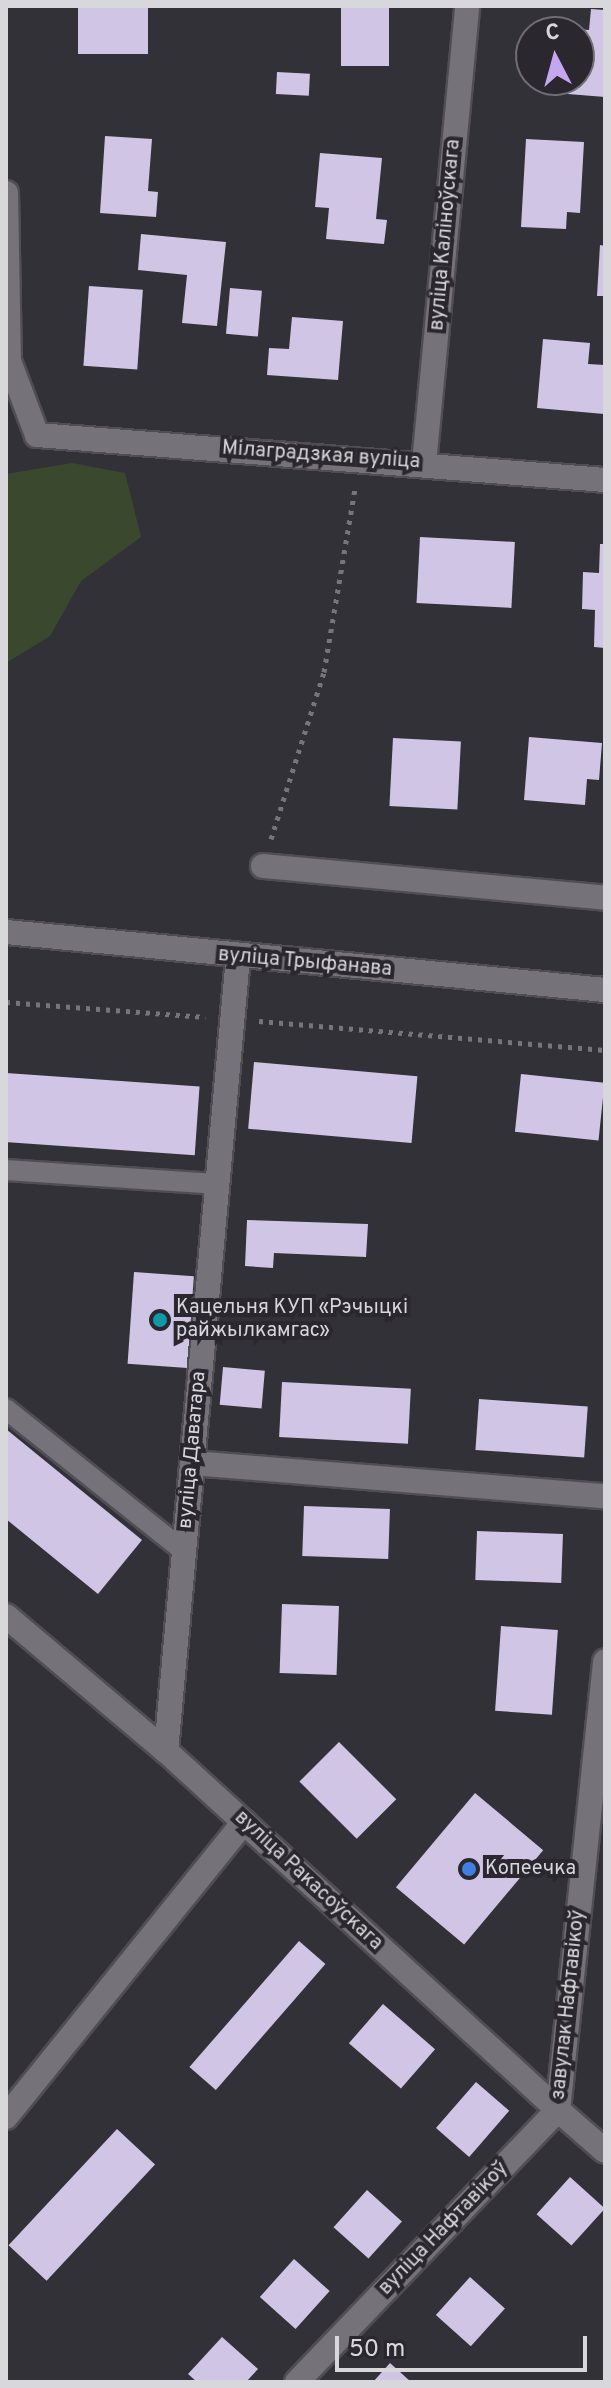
<!DOCTYPE html>
<meta charset="utf-8">
<style>
body{margin:0}
#map{position:relative;width:611px;height:2388px;overflow:hidden;background:#333138;font-family:Overpass,sans-serif}
div>[style]{position:absolute}
[style*='--x']{left:calc(var(--x)*1px);top:calc(var(--y)*1px);width:calc(var(--w)*1px);rotate:calc(var(--a)*1deg)}
.green>*{inset:0;background:#3a482e}
.building>*{inset:0;background:#d1c5e6;transform-origin:0 0}
.path>*{height:5px;margin-top:-2.5px;transform-origin:0;background:repeating-linear-gradient(90deg,#77757b 0 4px,transparent 0 10px)}
.roads{filter:drop-shadow(2px 0 #504e54) drop-shadow(-2px 0 #504e54) drop-shadow(0 2px #504e54) drop-shadow(0 -2px #504e54)}
.service>*{height:20px;margin:-10px;padding:0 10px;transform-origin:10px;border-radius:10px;background:#75727a}
.minor>*{height:24px;margin:-12px;padding:0 12px;transform-origin:12px;border-radius:12px;background:#75727a}
.tertiary>*{height:24px;margin:-12px;padding:0 12px;transform-origin:12px;border-radius:12px;background:#75727a}
.dots>*{width:22px;height:22px;translate:-50% -50%;box-sizing:border-box;border:4px solid #2a272e;border-radius:50%}
span{translate:-50% -50%;white-space:nowrap;text-align:center;line-height:1.15;-webkit-text-stroke:8px #2a272e;paint-order:stroke}
.street-label{font-size:20px;color:#d8d7db}
.poi-label{font-size:20px;color:#d8d7db}
.left{translate:0 -50%;text-align:left}
.frame{position:absolute;inset:0;border:8px solid #d8d7db;pointer-events:none}
.north{position:absolute;left:515px;top:16px;width:80px;height:80px;box-sizing:border-box;background:#2a272e;border:2px solid #706d73;border-radius:50%;rotate:354deg;font-size:22px;font-weight:700;line-height:32px;text-align:center;color:#d8d7db}
.north::after{content:'';display:block;margin:auto;width:28px;height:36px;background:#c5a6f0;clip-path:polygon(50% 0,100% 100%,50% 72%,0 100%)}
.scale{position:absolute;left:335px;top:2336px;width:252px;height:36px;box-sizing:border-box;border:4px solid #d8d7db;border-top:0;padding-left:10px;font-size:24px;line-height:28px;white-space:nowrap;color:#d8d7db;-webkit-text-stroke:6px #2a272e;paint-order:stroke}
</style>
<div id="map">
<div class="green">
<i style="clip-path:polygon(72px 463px,125px 473px,141px 537px,81px 581px,50px 636px,6px 663px,6px 474px)"></i>
</div>
<div class="building">
<i style="left:78px;top:6px;width:70px;height:48px"></i>
<i style="left:341px;top:6px;width:48px;height:60px"></i>
<i style="clip-path:polygon(591px 9px,605px 10px,605px 97px,543px 92px,544px 80px,579px 80px,579px 32px,548px 32px,548px 27px,589px 30px)"></i>
<i style="left:277px;top:72px;width:33px;height:22px;rotate:3deg"></i>
<i style="clip-path:polygon(105px 136px,152px 139px,148px 191px,158px 192px,156px 217px,100px 213px)"></i>
<i style="clip-path:polygon(526px 139px,584px 142px,580px 213px,567px 212px,566px 229px,521px 227px)"></i>
<i style="clip-path:polygon(320px 153px,382px 158px,376px 219px,387px 220px,384px 244px,326px 239px,329px 208px,315px 207px)"></i>
<i style="clip-path:polygon(141px 234px,226px 242px,217px 326px,182px 323px,187px 275px,138px 270px)"></i>
<i style="clip-path:polygon(600px 245px,605px 246px,605px 296px,597px 296px)"></i>
<i style="left:89px;top:286px;width:54px;height:80px;rotate:4deg"></i>
<i style="left:230px;top:288px;width:32px;height:46px;rotate:5deg"></i>
<i style="clip-path:polygon(292px 317px,343px 321px,338px 380px,267px 375px,269px 348px,289px 349px)"></i>
<i style="clip-path:polygon(543px 339px,590px 343px,588px 364px,605px 365px,604px 414px,537px 408px)"></i>
<i style="left:420px;top:537px;width:95px;height:66px;rotate:3deg"></i>
<i style="clip-path:polygon(600px 544px,605px 544px,605px 648px,594px 647px,595px 610px,582px 609px,583px 572px,599px 573px)"></i>
<i style="clip-path:polygon(529px 737px,602px 743px,599px 780px,587px 779px,585px 805px,524px 800px)"></i>
<i style="left:393px;top:738px;width:68px;height:68px;rotate:3deg"></i>
<i style="left:254px;top:1062px;width:164px;height:67px;rotate:5deg"></i>
<i style="left:6px;top:1073px;width:194px;height:69px;rotate:4deg"></i>
<i style="left:521px;top:1074px;width:84px;height:58px;rotate:6deg"></i>
<i style="clip-path:polygon(247px 1220px,368px 1224px,366px 1257px,274px 1253px,273px 1268px,245px 1266px)"></i>
<i style="left:134px;top:1272px;width:60px;height:92px;rotate:4deg"></i>
<i style="left:223px;top:1367px;width:42px;height:38px;rotate:5deg"></i>
<i style="left:282px;top:1382px;width:129px;height:55px;rotate:3deg"></i>
<i style="left:479px;top:1399px;width:109px;height:51px;rotate:4deg"></i>
<i style="clip-path:polygon(6px 1429px,142px 1540px,98px 1594px,6px 1519px)"></i>
<i style="left:304px;top:1506px;width:86px;height:50px;rotate:2deg"></i>
<i style="left:477px;top:1531px;width:86px;height:49px;rotate:2deg"></i>
<i style="left:282px;top:1604px;width:57px;height:69px;rotate:2deg"></i>
<i style="left:501px;top:1626px;width:57px;height:85px;rotate:4deg"></i>
<i style="left:339px;top:1742px;width:81px;height:56px;rotate:45deg"></i>
<i style="left:475px;top:1793px;width:89px;height:123px;rotate:40deg"></i>
<i style="left:299px;top:1941px;width:35px;height:167px;rotate:41deg"></i>
<i style="left:383px;top:2004px;width:69px;height:52px;rotate:41deg"></i>
<i style="left:476px;top:2082px;width:44px;height:61px;rotate:41deg"></i>
<i style="left:117px;top:2129px;width:52px;height:159px;rotate:43deg"></i>
<i style="left:570px;top:2177px;width:47px;height:50px;rotate:42deg"></i>
<i style="left:367px;top:2190px;width:47px;height:50px;rotate:42deg"></i>
<i style="left:294px;top:2259px;width:48px;height:51px;rotate:42deg"></i>
<i style="left:470px;top:2277px;width:47px;height:51px;rotate:42deg"></i>
<i style="clip-path:polygon(222px 2337px,258px 2369px,246px 2382px,197px 2382px,188px 2374px)"></i>
<i style="clip-path:polygon(390px 2363px,411px 2382px,373px 2382px)"></i>
</div>
<div class="path">
<i style="--x:271;--y:839;--w:175;--a:-72.4"></i>
<i style="--x:324;--y:672;--w:187;--a:-80.4"></i>
<i style="--x:6;--y:1002;--w:200;--a:4.3"></i>
<i style="--x:259;--y:1021;--w:347;--a:4.8"></i>
</div>
<div class="roads">
<div class="service">
<i style="--x:6;--y:1170;--w:211;--a:3.8"></i>
<i style="--x:6;--y:1409;--w:228;--a:38.6"></i>
</div>
<div class="minor">
<i style="--x:6;--y:193;--w:168;--a:89"></i>
<i style="--x:9;--y:361;--w:79;--a:69.3"></i>
<i style="--x:37;--y:435;--w:570;--a:4.53"></i>
<i style="--x:424;--y:464;--w:460;--a:-84.6"></i>
<i style="--x:263;--y:866;--w:343;--a:5.3"></i>
<i style="--x:192;--y:1463;--w:414;--a:4.6"></i>
<i style="--x:6;--y:1616;--w:209;--a:40.2"></i>
<i style="--x:166;--y:1751;--w:532;--a:42.48"></i>
<i style="--x:166;--y:1751;--w:797;--a:-84.82"></i>
<i style="--x:558;--y:2110;--w:451;--a:-84"></i>
<i style="--x:6;--y:2117;--w:379;--a:-51.1"></i>
</div>
<div class="tertiary">
<i style="--x:6;--y:932;--w:602;--a:5.53"></i>
<i style="--x:297;--y:2382;--w:377;--a:-46.2"></i>
<i style="--x:558;--y:2110;--w:62;--a:41.1"></i>
</div>
</div>
<div class="dots">
<i style="left:160px;top:1320px;background:#0f9aa8"></i>
<i style="left:469px;top:1869px;background:#3f7fe0"></i>
</div>
<div class="street-label">
<span style="left:446px;top:235px;rotate:-85deg">вуліца Каліноўскага</span>
<span style="left:321px;top:456px;rotate:4deg">Мілаградзкая вуліца</span>
<span style="left:305px;top:963px;rotate:5deg">вуліца Трыфанава</span>
<span style="left:193px;top:1450px;rotate:-85deg">вуліца Даватара</span>
<span style="left:308px;top:1881px;rotate:43deg">вуліца Ракасоўскага</span>
<span style="left:569px;top:2005px;rotate:-84deg">завулак Нафтавікоў</span>
<span style="left:444px;top:2229px;rotate:-46deg">вуліца Нафтавікоў</span>
</div>
<div class="poi-label">
<span class="left" style="left:176px;top:1320px">Кацельня КУП «Рэчыцкі<br>райжылкамгас»</span>
<span class="left" style="left:485px;top:1869px">Копеечка</span>
</div>
<div class="frame"></div>
<div class="north">С</div>
<div class="scale">50 m</div>
</div>
